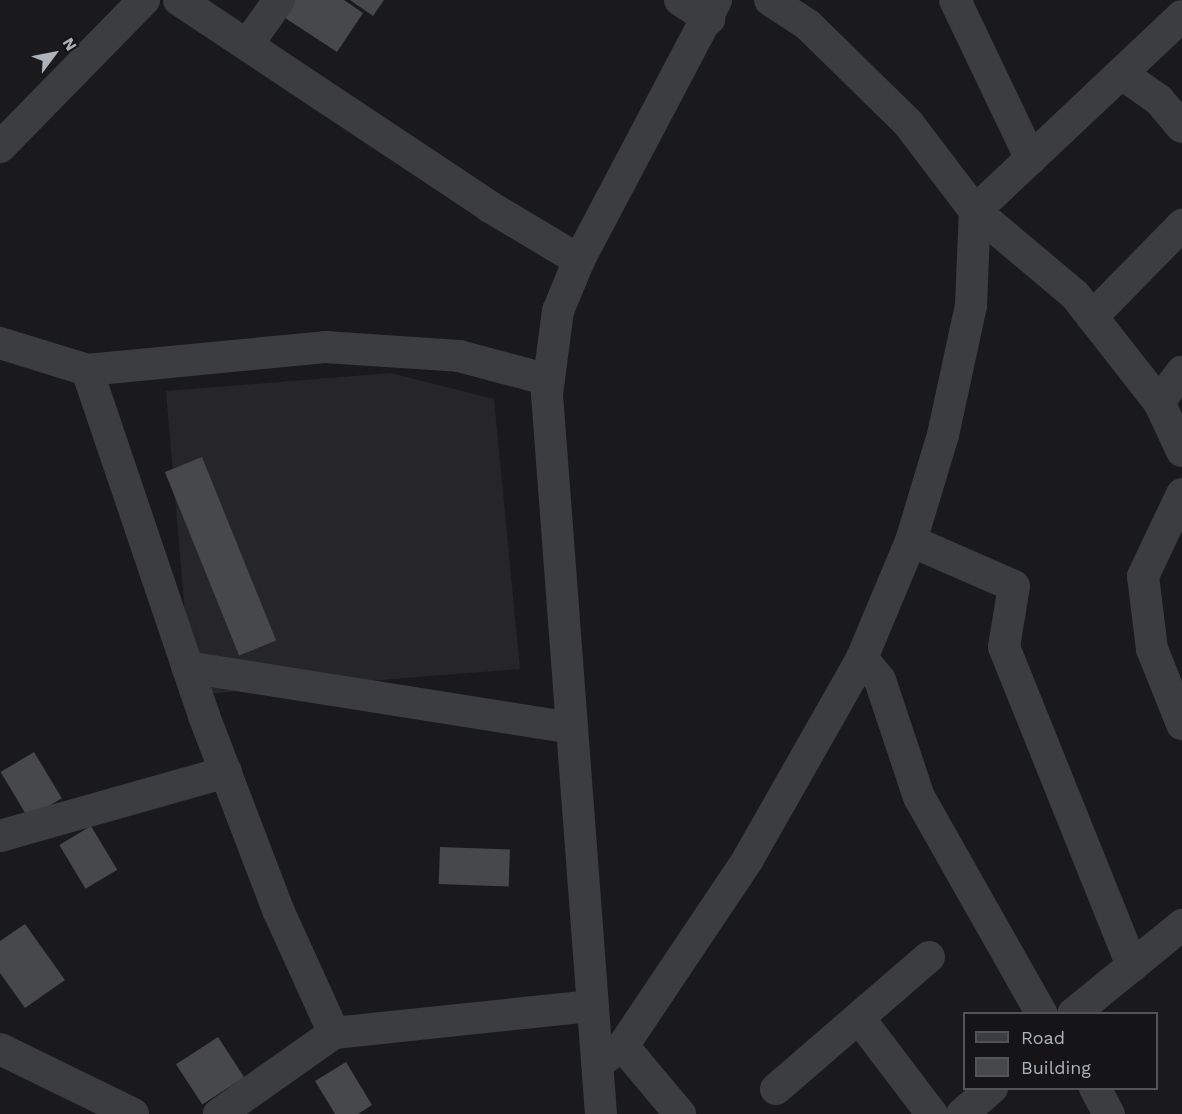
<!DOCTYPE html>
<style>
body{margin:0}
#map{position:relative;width:1182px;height:1114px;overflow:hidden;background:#1a1a1c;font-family:"Work Sans",sans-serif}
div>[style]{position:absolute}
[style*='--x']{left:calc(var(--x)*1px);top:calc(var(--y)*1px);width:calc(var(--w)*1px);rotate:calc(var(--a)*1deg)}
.built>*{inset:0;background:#262629}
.building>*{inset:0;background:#47484c;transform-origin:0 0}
.minor>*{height:32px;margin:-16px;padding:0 16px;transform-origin:16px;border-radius:16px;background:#3b3d41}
span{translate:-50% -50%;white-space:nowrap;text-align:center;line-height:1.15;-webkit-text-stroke:4.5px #151517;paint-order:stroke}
.legend{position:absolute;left:963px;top:1012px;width:195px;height:78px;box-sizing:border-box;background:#151517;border:2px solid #525458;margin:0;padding:8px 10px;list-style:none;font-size:18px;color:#adb3ba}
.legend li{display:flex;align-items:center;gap:12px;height:30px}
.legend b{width:30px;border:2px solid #525458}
.north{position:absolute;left:24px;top:24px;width:60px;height:60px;-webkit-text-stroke:4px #151517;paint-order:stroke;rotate:58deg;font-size:16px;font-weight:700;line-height:24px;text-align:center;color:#adb3ba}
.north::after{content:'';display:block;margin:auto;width:21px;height:27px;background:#adb3ba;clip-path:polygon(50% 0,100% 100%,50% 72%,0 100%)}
</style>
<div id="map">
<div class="built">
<i style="clip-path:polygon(391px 373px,494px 399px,520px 669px,192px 695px,166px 391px)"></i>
</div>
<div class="building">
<i style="clip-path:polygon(289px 0,344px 0,363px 13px,337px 52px,279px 14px)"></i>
<i style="clip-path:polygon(350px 0,384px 0,373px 16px)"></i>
<i style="left:202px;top:457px;width:198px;height:40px;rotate:68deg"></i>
<i style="left:34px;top:752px;width:54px;height:39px;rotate:59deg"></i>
<i style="left:91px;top:826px;width:51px;height:37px;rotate:59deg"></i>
<i style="left:440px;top:847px;width:70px;height:37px;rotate:2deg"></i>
<i style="clip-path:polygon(25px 924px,65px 980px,25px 1008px,0 973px,0 941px)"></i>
<i style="left:218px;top:1037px;width:48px;height:50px;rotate:57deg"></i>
<i style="clip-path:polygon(346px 1062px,372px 1105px,358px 1114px,335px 1114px,315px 1081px)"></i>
</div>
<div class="minor">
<i style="--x:179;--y:0;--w:374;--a:33.6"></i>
<i style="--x:490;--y:207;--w:104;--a:30.8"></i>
<i style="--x:680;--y:0;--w:35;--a:33"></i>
<i style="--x:770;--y:0;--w:45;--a:33.3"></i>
<i style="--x:808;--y:25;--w:140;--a:44.4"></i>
<i style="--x:908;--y:123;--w:111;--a:52.7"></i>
<i style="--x:975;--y:211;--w:131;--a:40"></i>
<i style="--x:1075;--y:295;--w:136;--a:51.9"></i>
<i style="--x:1159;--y:402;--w:54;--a:64.9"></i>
<i style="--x:955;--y:0;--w:176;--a:64.5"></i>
<i style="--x:248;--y:44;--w:54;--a:-54.8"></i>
<i style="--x:1122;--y:74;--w:45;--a:35.1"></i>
<i style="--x:1159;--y:100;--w:35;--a:50"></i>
<i style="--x:0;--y:147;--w:206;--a:-45.6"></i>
<i style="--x:1092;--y:317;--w:129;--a:-45.6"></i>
<i style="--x:0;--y:343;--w:91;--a:17.2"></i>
<i style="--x:87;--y:370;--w:365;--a:71.3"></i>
<i style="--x:204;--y:716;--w:210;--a:69.1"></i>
<i style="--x:279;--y:912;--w:133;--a:65.6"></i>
<i style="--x:334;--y:1033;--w:141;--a:144.8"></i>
<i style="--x:87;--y:370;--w:239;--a:-5.5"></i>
<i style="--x:325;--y:347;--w:134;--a:3.8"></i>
<i style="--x:459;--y:356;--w:93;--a:14.9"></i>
<i style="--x:1159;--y:402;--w:38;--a:-53"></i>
<i style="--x:1182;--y:494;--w:91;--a:115.4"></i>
<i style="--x:1143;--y:576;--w:74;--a:83"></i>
<i style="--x:1152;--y:649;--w:81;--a:68.2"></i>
<i style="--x:911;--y:541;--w:112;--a:23.6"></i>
<i style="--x:1014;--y:586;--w:62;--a:99.3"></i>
<i style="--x:1004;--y:647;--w:344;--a:68.1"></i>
<i style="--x:862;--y:658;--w:28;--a:51"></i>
<i style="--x:880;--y:680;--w:123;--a:71.6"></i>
<i style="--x:919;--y:797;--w:249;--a:60.5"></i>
<i style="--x:187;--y:667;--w:390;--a:9"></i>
<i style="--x:0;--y:836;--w:235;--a:-15.8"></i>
<i style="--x:1073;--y:1014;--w:141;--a:-39.2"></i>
<i style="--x:859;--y:1018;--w:121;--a:52.8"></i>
<i style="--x:334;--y:1033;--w:260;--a:-6"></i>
<i style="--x:623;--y:1046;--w:89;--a:50"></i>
<i style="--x:0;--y:1049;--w:148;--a:26"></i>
<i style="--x:597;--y:1063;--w:31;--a:-33"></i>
<i style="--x:623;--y:1046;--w:225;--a:-56.2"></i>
<i style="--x:748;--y:859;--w:231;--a:-60.4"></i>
<i style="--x:862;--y:658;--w:127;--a:-67.3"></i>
<i style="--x:911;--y:541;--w:111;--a:-73.2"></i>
<i style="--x:943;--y:435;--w:133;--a:-77.8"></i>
<i style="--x:971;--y:305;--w:94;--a:-87.6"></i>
<i style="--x:975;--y:211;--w:284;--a:-43.3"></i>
<i style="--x:1095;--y:1088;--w:30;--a:62"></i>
<i style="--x:776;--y:1089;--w:202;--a:-40.8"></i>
<i style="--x:601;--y:1114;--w:722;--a:-94.29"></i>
<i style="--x:547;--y:394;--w:84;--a:-82.5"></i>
<i style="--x:558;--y:311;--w:55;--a:-67.6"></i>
<i style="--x:579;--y:260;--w:294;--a:-62.2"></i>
<i style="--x:962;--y:1114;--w:40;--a:-41"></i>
</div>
<ul class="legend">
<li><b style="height:8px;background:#3b3d41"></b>Road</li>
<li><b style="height:16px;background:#47484c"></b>Building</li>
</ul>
<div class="north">N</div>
</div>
